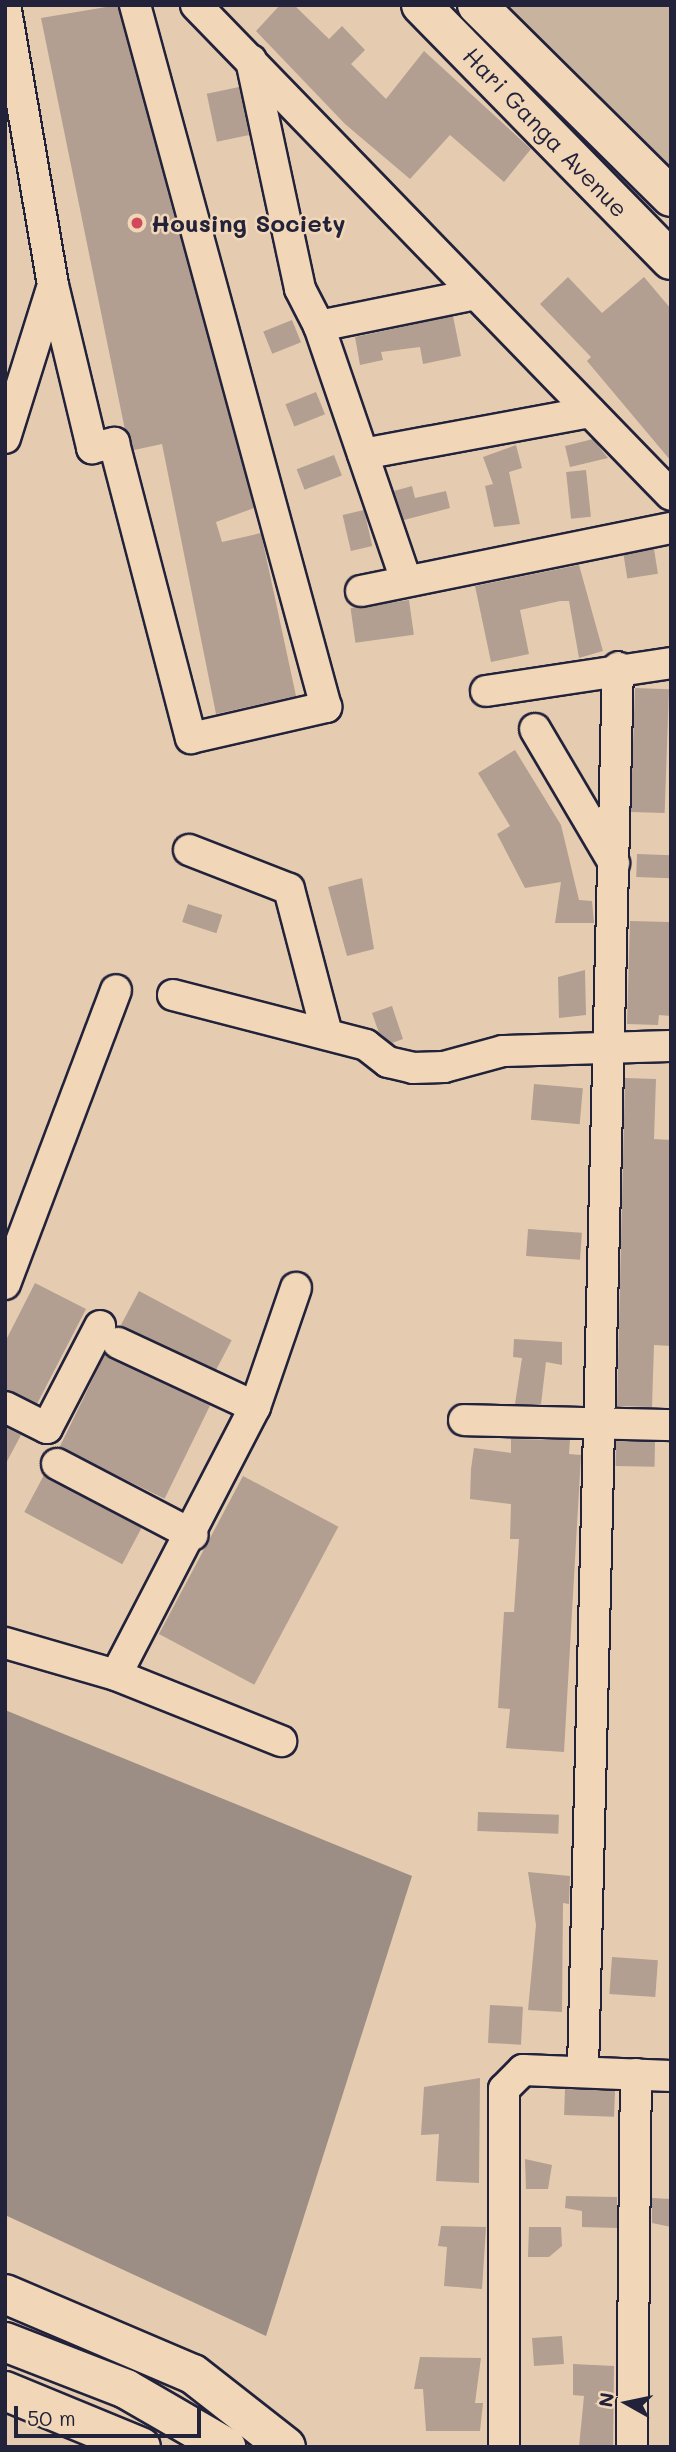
<!DOCTYPE html>
<style>
body{margin:0}
#map{position:relative;width:676px;height:2452px;overflow:hidden;background:#e5ccb0;font-family:Mali,sans-serif}
div>[style]{position:absolute}
[style*='--x']{left:calc(var(--x)*1px);top:calc(var(--y)*1px);width:calc(var(--w)*1px);rotate:calc(var(--a)*1deg)}
.green>*{inset:0;background:#c8b39f}
.water>*{inset:0;background:#9c8e85}
.building>*{inset:0;background:#b29f91;transform-origin:0 0}
.roads{filter:drop-shadow(2px 0 #22223b) drop-shadow(-2px 0 #22223b) drop-shadow(0 2px #22223b) drop-shadow(0 -2px #22223b)}
.street>*{height:30px;margin:-15px;padding:0 15px;transform-origin:15px;border-radius:15px;background:#f1d7b8}
.secondary>*{height:38px;margin:-19px;padding:0 19px;transform-origin:19px;border-radius:19px;background:#f1d7b8}
.primary>*{height:38px;margin:-19px;padding:0 19px;transform-origin:19px;border-radius:19px;background:#f1d7b8}
.dots>*{width:19px;height:19px;translate:-50% -50%;box-sizing:border-box;border:4px solid #f1d7b8;border-radius:50%}
span{translate:-50% -50%;white-space:nowrap;text-align:center;line-height:1.15;-webkit-text-stroke:5px #f1d7b8;paint-order:stroke}
.street-label{font-size:24px;color:#22223b}
.poi-label{font-size:24px;color:#22223b;font-weight:700}
.left{translate:0 -50%;text-align:left}
.frame{position:absolute;inset:0;border:7px solid #22223b;pointer-events:none}
.north{position:absolute;left:592px;top:2368px;width:70px;height:70px;-webkit-text-stroke:5px #f1d7b8;paint-order:stroke;rotate:279deg;font-size:19px;font-weight:700;line-height:28px;text-align:center;color:#22223b}
.north::after{content:'';display:block;margin:auto;width:24px;height:32px;background:#22223b;clip-path:polygon(50% 0,100% 100%,50% 72%,0 100%)}
.scale{position:absolute;left:14px;top:2406px;width:187px;height:32px;box-sizing:border-box;border:4px solid #22223b;border-top:0;padding-left:9px;font-size:21px;line-height:24px;white-space:nowrap;color:#22223b;-webkit-text-stroke:5px #f1d7b8;paint-order:stroke}
</style>
<div id="map">
<div class="green">
<i style="clip-path:polygon(487px 5px,671px 5px,671px 186px)"></i>
</div>
<div class="water">
<i style="clip-path:polygon(5px 1710px,412px 1876px,266px 2336px,5px 2215px)"></i>
</div>
<div class="building">
<i style="clip-path:polygon(118px 5px,254px 508px,216px 522px,222px 542px,261px 533px,296px 696px,216px 714px,162px 444px,134px 450px,125px 430px,41px 18px)"></i>
<i style="clip-path:polygon(280px 5px,294px 5px,329px 39px,342px 26px,365px 50px,351px 64px,386px 99px,424px 51px,531px 149px,504px 182px,450px 135px,410px 179px,345px 124px,256px 31px)"></i>
<i style="left:239px;top:87px;width:49px;height:33px;rotate:78deg"></i>
<i style="clip-path:polygon(568px 277px,602px 313px,644px 277px,671px 309px,671px 461px,587px 361px,591px 357px,540px 304px)"></i>
<i style="clip-path:polygon(453px 316px,461px 356px,423px 364px,420px 347px,381px 352px,383px 360px,360px 365px,355px 337px)"></i>
<i style="left:292px;top:320px;width:24px;height:31px;rotate:68deg"></i>
<i style="left:316px;top:392px;width:24px;height:33px;rotate:68deg"></i>
<i style="clip-path:polygon(593px 439px,608px 458px,570px 467px,565px 446px)"></i>
<i style="clip-path:polygon(516px 445px,522px 468px,509px 472px,520px 524px,494px 527px,485px 486px,493px 484px,483px 457px)"></i>
<i style="left:334px;top:455px;width:22px;height:40px;rotate:69deg"></i>
<i style="left:586px;top:470px;width:47px;height:20px;rotate:84deg"></i>
<i style="clip-path:polygon(412px 486px,415px 498px,446px 491px,450px 508px,404px 520px,394px 491px)"></i>
<i style="left:364px;top:510px;width:37px;height:22px;rotate:77deg"></i>
<i style="left:654px;top:549px;width:25px;height:31px;rotate:81deg"></i>
<i style="clip-path:polygon(579px 565px,603px 651px,579px 658px,569px 601px,560px 601px,520px 610px,529px 654px,491px 662px,475px 586px)"></i>
<i style="left:409px;top:600px;width:35px;height:59px;rotate:82deg"></i>
<i style="left:635px;top:688px;width:34px;height:124px;rotate:2deg"></i>
<i style="clip-path:polygon(515px 750px,561px 825px,579px 900px,592px 901px,594px 923px,555px 923px,561px 882px,525px 888px,497px 834px,510px 826px,478px 773px)"></i>
<i style="left:637px;top:854px;width:34px;height:23px;rotate:2deg"></i>
<i style="clip-path:polygon(362px 878px,374px 949px,347px 956px,328px 887px)"></i>
<i style="left:188px;top:904px;width:36px;height:19px;rotate:18deg"></i>
<i style="clip-path:polygon(630px 921px,669px 922px,671px 1016px,659px 1015px,658px 1025px,627px 1024px)"></i>
<i style="clip-path:polygon(585px 970px,586px 1015px,559px 1018px,558px 977px)"></i>
<i style="clip-path:polygon(392px 1006px,403px 1039px,392px 1043px,379px 1033px,372px 1013px)"></i>
<i style="clip-path:polygon(625px 1078px,656px 1079px,654px 1139px,671px 1140px,671px 1346px,654px 1345px,652px 1407px,617px 1406px)"></i>
<i style="left:534px;top:1084px;width:49px;height:36px;rotate:5deg"></i>
<i style="left:528px;top:1229px;width:54px;height:27px;rotate:4deg"></i>
<i style="clip-path:polygon(35px 1283px,86px 1309px,37px 1404px,5px 1390px,5px 1342px)"></i>
<i style="left:139px;top:1291px;width:105px;height:39px;rotate:28deg"></i>
<i style="clip-path:polygon(514px 1339px,562px 1342px,562px 1365px,546px 1362px,541px 1404px,515px 1404px,522px 1358px,513px 1357px)"></i>
<i style="left:105px;top:1354px;width:117px;height:104px;rotate:26deg"></i>
<i style="clip-path:polygon(5px 1427px,21px 1435px,5px 1465px)"></i>
<i style="clip-path:polygon(511px 1439px,570px 1440px,569px 1454px,581px 1455px,564px 1752px,506px 1748px,510px 1709px,498px 1708px,504px 1612px,514px 1612px,519px 1539px,510px 1539px,511px 1504px,470px 1499px,471px 1469px,474px 1448px,511px 1453px)"></i>
<i style="left:616px;top:1441px;width:39px;height:25px;rotate:1deg"></i>
<i style="left:44px;top:1475px;width:111px;height:42px;rotate:28deg"></i>
<i style="left:243px;top:1476px;width:108px;height:179px;rotate:28deg"></i>
<i style="left:478px;top:1812px;width:81px;height:19px;rotate:2deg"></i>
<i style="clip-path:polygon(528px 1872px,570px 1876px,569px 1904px,563px 1903px,562px 2012px,528px 2010px,536px 1925px)"></i>
<i style="left:612px;top:1957px;width:46px;height:37px;rotate:4deg"></i>
<i style="left:490px;top:2005px;width:33px;height:38px;rotate:3deg"></i>
<i style="clip-path:polygon(480px 2078px,479px 2183px,436px 2181px,439px 2134px,421px 2135px,424px 2087px)"></i>
<i style="left:565px;top:2089px;width:50px;height:26px;rotate:2deg"></i>
<i style="clip-path:polygon(525px 2159px,552px 2165px,548px 2189px,526px 2189px)"></i>
<i style="clip-path:polygon(566px 2196px,617px 2197px,617px 2228px,582px 2227px,582px 2211px,565px 2208px)"></i>
<i style="clip-path:polygon(652px 2198px,671px 2199px,671px 2227px,652px 2223px)"></i>
<i style="clip-path:polygon(441px 2226px,486px 2227px,482px 2289px,444px 2286px,447px 2247px,438px 2246px)"></i>
<i style="clip-path:polygon(529px 2227px,561px 2227px,562px 2246px,549px 2257px,528px 2257px)"></i>
<i style="left:562px;top:2336px;width:28px;height:30px;rotate:86deg"></i>
<i style="clip-path:polygon(420px 2357px,481px 2358px,475px 2403px,483px 2403px,480px 2431px,426px 2431px,423px 2389px,414px 2389px)"></i>
<i style="clip-path:polygon(573px 2364px,614px 2366px,613px 2447px,579px 2447px,584px 2396px,573px 2395px)"></i>
</div>
<div class="roads">
<div class="street">
<i style="--x:196;--y:5;--w:682;--a:45.89"></i>
<i style="--x:251;--y:60;--w:234;--a:77.9"></i>
<i style="--x:300;--y:289;--w:42;--a:62.8"></i>
<i style="--x:319;--y:326;--w:268;--a:71.1"></i>
<i style="--x:53;--y:285;--w:168;--a:76.5"></i>
<i style="--x:92;--y:448;--w:23;--a:-13"></i>
<i style="--x:114;--y:443;--w:305;--a:75.4"></i>
<i style="--x:191;--y:738;--w:139;--a:-12.9"></i>
<i style="--x:326;--y:707;--w:728;--a:-105.22"></i>
<i style="--x:319;--y:326;--w:160;--a:-11.5"></i>
<i style="--x:5;--y:438;--w:160;--a:-72.6"></i>
<i style="--x:53;--y:285;--w:280;--a:-99.7"></i>
<i style="--x:363;--y:454;--w:231;--a:-10.5"></i>
<i style="--x:361;--y:591;--w:316;--a:-11.5"></i>
<i style="--x:486;--y:691;--w:187;--a:-8.6"></i>
<i style="--x:535;--y:729;--w:156;--a:59.5"></i>
<i style="--x:189;--y:850;--w:107;--a:21.3"></i>
<i style="--x:289;--y:889;--w:150;--a:75.3"></i>
<i style="--x:173;--y:995;--w:199;--a:14.5"></i>
<i style="--x:366;--y:1045;--w:28;--a:38"></i>
<i style="--x:388;--y:1062;--w:26;--a:13"></i>
<i style="--x:413;--y:1068;--w:31;--a:-2"></i>
<i style="--x:444;--y:1067;--w:61;--a:-15.2"></i>
<i style="--x:503;--y:1051;--w:168;--a:-1.7"></i>
<i style="--x:5;--y:1284;--w:314;--a:-69.3"></i>
<i style="--x:118;--y:1343;--w:151;--a:25"></i>
<i style="--x:5;--y:1407;--w:47;--a:26.6"></i>
<i style="--x:47;--y:1428;--w:115;--a:-62.5"></i>
<i style="--x:464;--y:1420;--w:207;--a:1.4"></i>
<i style="--x:57;--y:1464;--w:153;--a:27.6"></i>
<i style="--x:5;--y:1643;--w:116;--a:16.1"></i>
<i style="--x:116;--y:1675;--w:178;--a:21.8"></i>
<i style="--x:116;--y:1675;--w:302;--a:-62.6"></i>
<i style="--x:255;--y:1407;--w:126;--a:-71"></i>
<i style="--x:583;--y:2069;--w:1402;--a:-88.57"></i>
<i style="--x:504;--y:2447;--w:358;--a:-90"></i>
<i style="--x:504;--y:2089;--w:27;--a:-45"></i>
<i style="--x:523;--y:2070;--w:148;--a:2.3"></i>
<i style="--x:632;--y:2447;--w:373;--a:-89.4"></i>
</div>
<div class="secondary">
<i style="--x:421;--y:5;--w:357;--a:45.6"></i>
<i style="--x:477;--y:5;--w:273;--a:44.7"></i>
<i style="--x:5;--y:2294;--w:204;--a:23.1"></i>
<i style="--x:193;--y:2374;--w:118;--a:38.1"></i>
</div>
<div class="primary">
<i style="--x:5;--y:2342;--w:130;--a:21.2"></i>
<i style="--x:126;--y:2389;--w:116;--a:30.1"></i>
<i style="--x:5;--y:2391;--w:147;--a:22.4"></i>
</div>
</div>
<div class="dots">
<i style="left:137px;top:223px;background:#d1495b"></i>
</div>
<div class="street-label">
<span style="left:546px;top:132px;rotate:46deg">Hari Ganga Avenue</span>
</div>
<div class="poi-label">
<span class="left" style="left:151px;top:223px">Housing Society</span>
</div>
<div class="frame"></div>
<div class="north">N</div>
<div class="scale">50 m</div>
</div>
